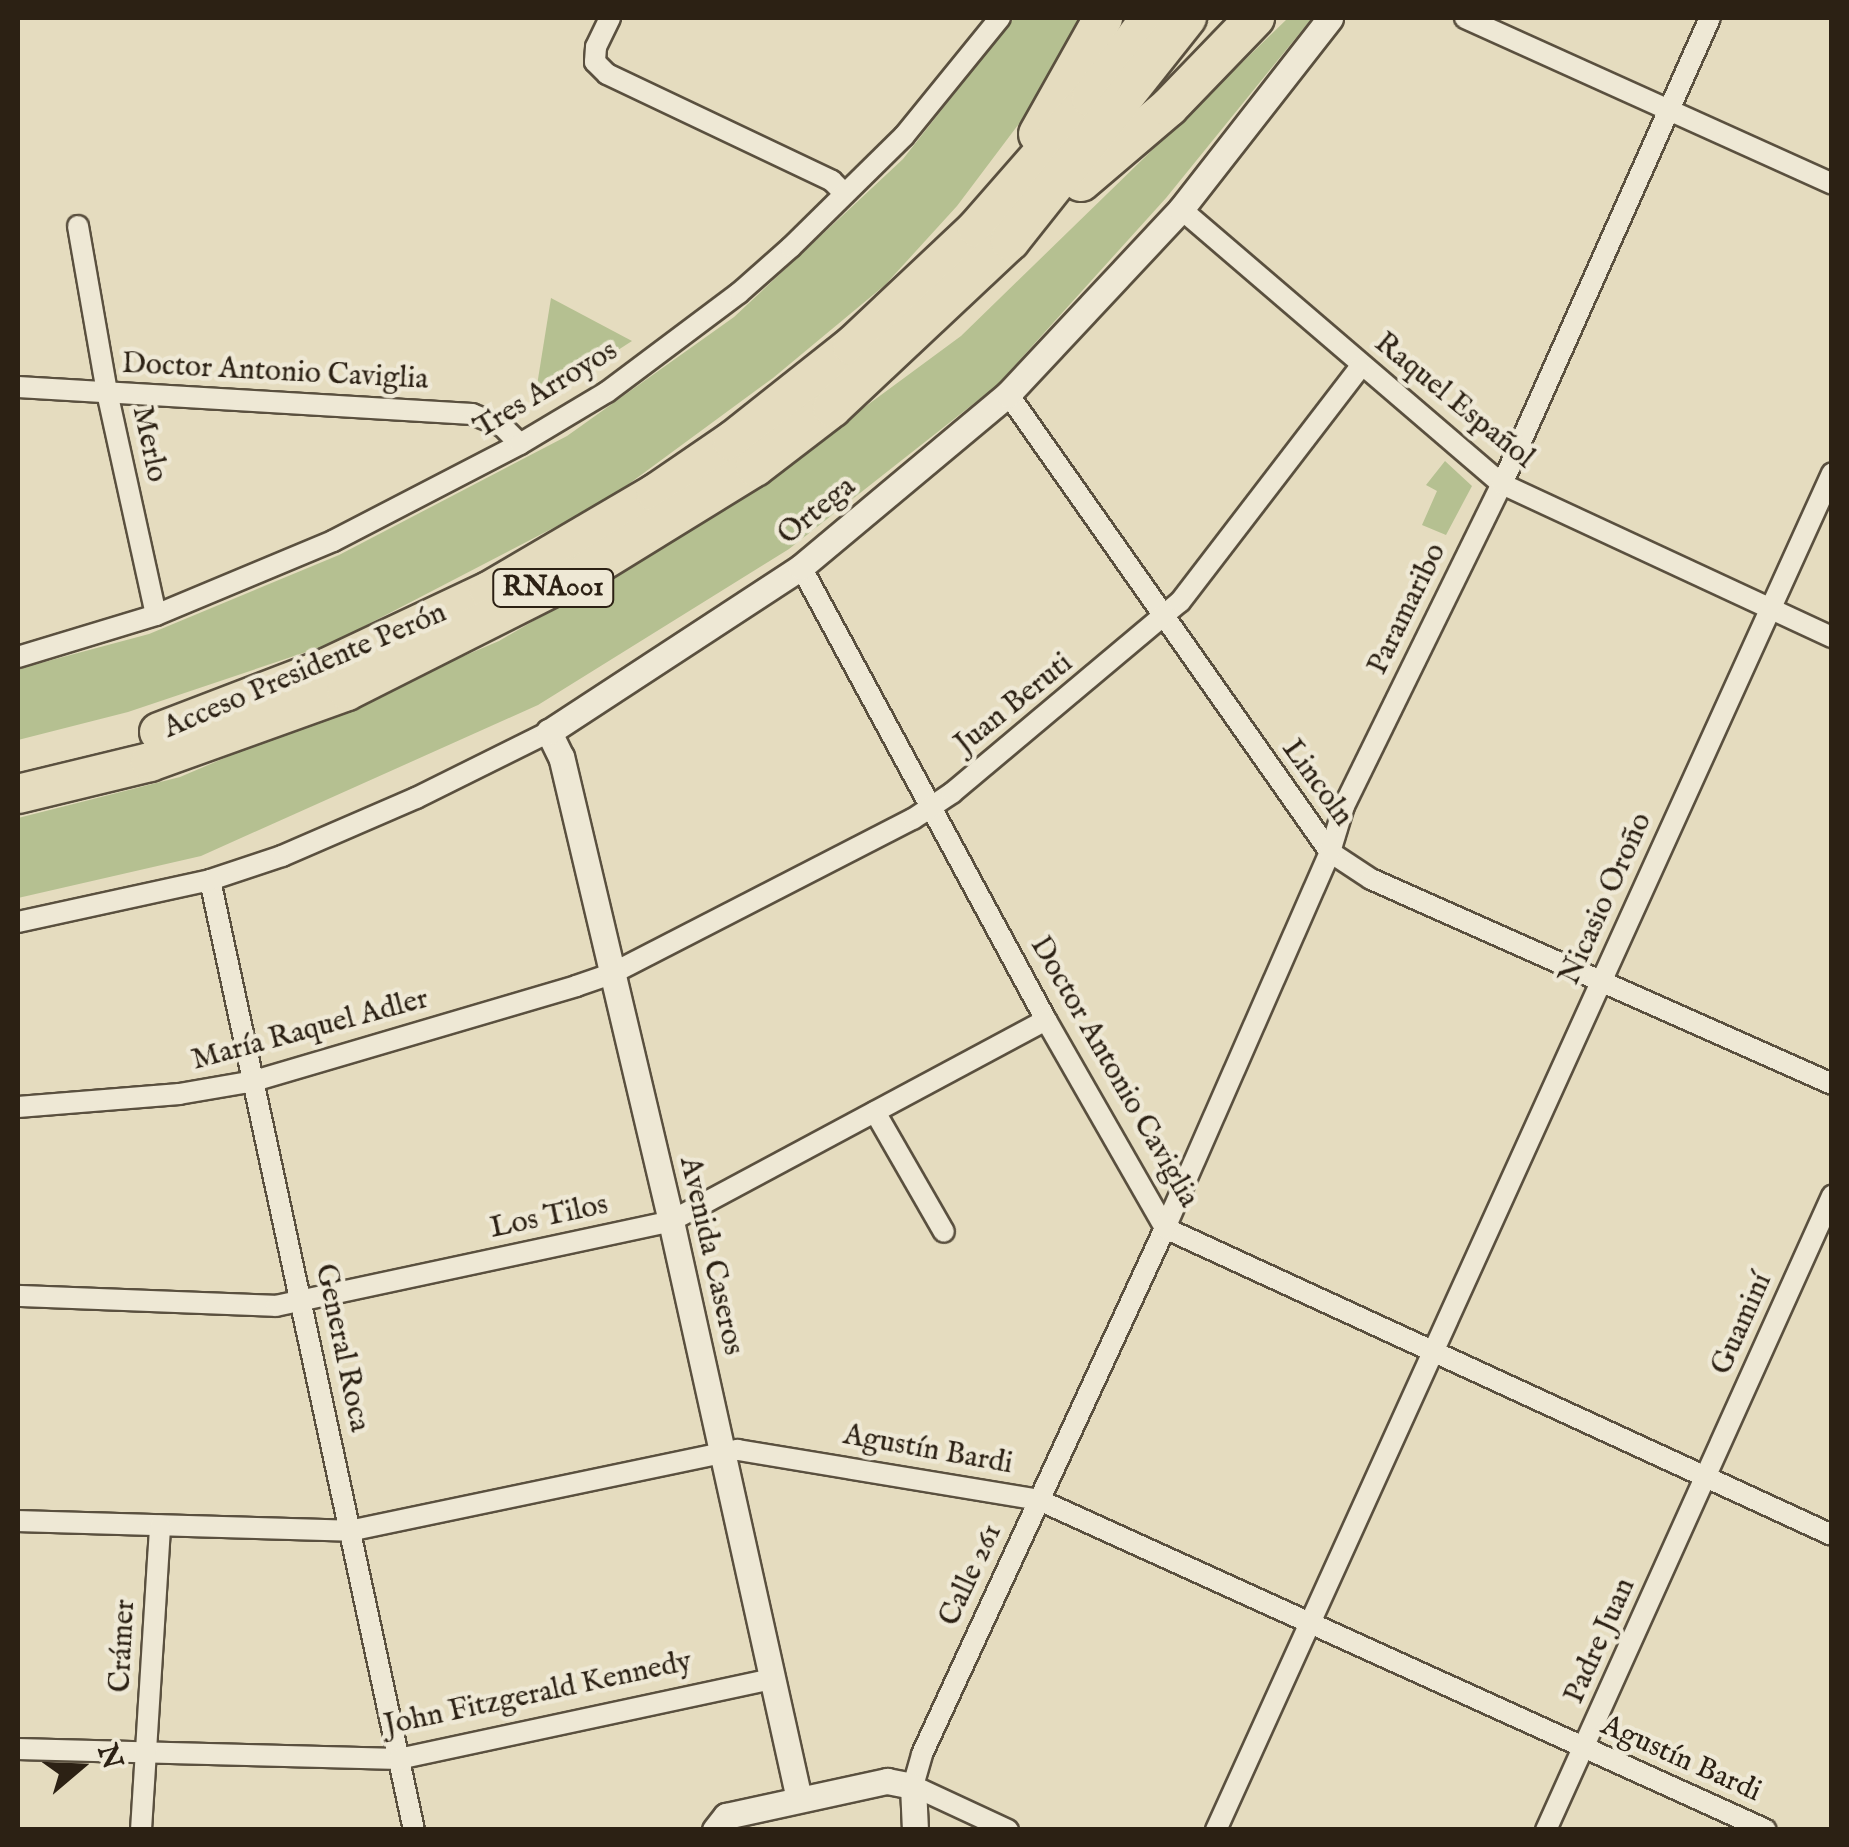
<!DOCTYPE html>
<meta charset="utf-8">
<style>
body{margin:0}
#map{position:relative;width:1849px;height:1847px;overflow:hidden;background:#e5dcbf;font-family:"IM FELL English",serif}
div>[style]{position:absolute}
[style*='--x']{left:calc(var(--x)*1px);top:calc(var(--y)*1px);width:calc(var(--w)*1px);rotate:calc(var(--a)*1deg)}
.green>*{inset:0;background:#b5c091}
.roads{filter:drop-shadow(2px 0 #5a503f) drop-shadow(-2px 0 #5a503f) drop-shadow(0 2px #5a503f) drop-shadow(0 -2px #5a503f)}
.minor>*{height:20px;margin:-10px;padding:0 10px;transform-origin:10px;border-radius:10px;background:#eee8d5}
.tertiary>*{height:25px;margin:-12.5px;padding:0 12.5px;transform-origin:12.5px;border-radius:12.5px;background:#eee8d5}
.motorway>*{height:38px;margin:-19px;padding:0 19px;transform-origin:19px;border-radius:19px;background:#e5dcbf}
span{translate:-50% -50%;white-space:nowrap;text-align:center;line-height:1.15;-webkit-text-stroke:9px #eee8d5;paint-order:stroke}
.shield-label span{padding:2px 8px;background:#eee8d5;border:2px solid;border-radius:8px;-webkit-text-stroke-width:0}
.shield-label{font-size:28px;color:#2c2114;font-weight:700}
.street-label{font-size:30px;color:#2c2114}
.frame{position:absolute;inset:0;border:20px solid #2c2114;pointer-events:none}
.north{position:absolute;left:30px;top:1717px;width:100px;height:100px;-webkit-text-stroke:8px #eee8d5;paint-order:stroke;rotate:71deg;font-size:28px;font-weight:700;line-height:40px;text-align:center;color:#2c2114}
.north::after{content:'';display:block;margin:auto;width:35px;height:45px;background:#2c2114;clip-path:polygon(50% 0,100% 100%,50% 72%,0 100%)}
</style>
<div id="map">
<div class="green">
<i style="clip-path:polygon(1014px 18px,1086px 18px,1046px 88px,957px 206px,885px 285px,773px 378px,607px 500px,330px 644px,128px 712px,18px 740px,18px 669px,149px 634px,339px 555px,567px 436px,734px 317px,903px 159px)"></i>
<i style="clip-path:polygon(1288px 18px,1312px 18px,1166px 198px,996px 386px,789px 549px,538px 705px,201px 856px,18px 898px,18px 818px,180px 777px,499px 641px,725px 510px,961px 336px)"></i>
<i style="clip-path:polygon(551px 298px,632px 341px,534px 404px)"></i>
<i style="clip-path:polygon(1445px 461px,1472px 486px,1446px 535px,1422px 525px,1437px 491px,1426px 485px)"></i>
</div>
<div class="roads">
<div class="minor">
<i style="--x:610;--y:18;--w:32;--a:116"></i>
<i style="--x:596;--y:47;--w:15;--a:94"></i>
<i style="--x:595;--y:62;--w:17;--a:45"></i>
<i style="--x:607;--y:74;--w:249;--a:25.4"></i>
<i style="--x:832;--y:181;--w:18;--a:45"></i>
<i style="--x:1465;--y:18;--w:403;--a:24.3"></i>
<i style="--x:1181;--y:209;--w:423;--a:40.6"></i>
<i style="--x:1502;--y:484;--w:364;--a:24.9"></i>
<i style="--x:78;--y:226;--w:169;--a:80.1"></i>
<i style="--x:107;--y:392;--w:228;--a:77.6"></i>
<i style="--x:18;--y:387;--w:455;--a:3.4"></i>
<i style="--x:472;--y:414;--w:32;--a:22"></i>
<i style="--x:502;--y:426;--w:25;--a:45"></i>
<i style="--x:1008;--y:394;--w:560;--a:54.89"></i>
<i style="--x:1330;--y:852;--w:49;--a:33.4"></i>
<i style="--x:1371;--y:879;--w:505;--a:23.97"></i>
<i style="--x:801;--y:567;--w:515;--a:61.59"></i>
<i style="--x:1046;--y:1020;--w:240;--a:60.2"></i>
<i style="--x:1165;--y:1228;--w:734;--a:24.72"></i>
<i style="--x:18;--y:657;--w:144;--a:-16.9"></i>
<i style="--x:156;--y:615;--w:192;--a:-22.7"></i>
<i style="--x:333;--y:541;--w:211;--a:-27.4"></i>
<i style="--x:520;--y:444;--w:101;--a:-30.9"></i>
<i style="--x:607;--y:392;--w:165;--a:-36.9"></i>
<i style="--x:739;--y:293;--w:69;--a:-41.5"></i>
<i style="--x:791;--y:247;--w:158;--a:-44.5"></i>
<i style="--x:904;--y:136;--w:152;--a:-50.9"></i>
<i style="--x:210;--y:880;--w:972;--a:77.88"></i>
<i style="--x:18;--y:922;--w:197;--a:-12.3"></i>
<i style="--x:210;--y:880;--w:76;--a:-18.4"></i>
<i style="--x:282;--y:856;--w:146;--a:-23.4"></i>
<i style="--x:416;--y:798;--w:148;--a:-26.4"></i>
<i style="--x:18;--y:1107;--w:162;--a:-4.6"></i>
<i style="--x:179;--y:1094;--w:76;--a:-9.8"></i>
<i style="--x:254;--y:1081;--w:336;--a:-16.4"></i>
<i style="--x:576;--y:986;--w:37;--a:-19"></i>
<i style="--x:611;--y:974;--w:339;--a:-27.2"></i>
<i style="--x:913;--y:819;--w:47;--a:-33.7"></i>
<i style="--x:952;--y:793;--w:297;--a:-40"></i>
<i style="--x:1180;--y:602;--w:297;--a:-52.5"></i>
<i style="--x:875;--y:1112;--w:138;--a:60.1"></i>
<i style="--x:18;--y:1296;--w:258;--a:2.2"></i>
<i style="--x:276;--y:1306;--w:404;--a:-12.1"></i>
<i style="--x:671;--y:1221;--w:425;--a:-28.2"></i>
<i style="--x:18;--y:1521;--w:331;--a:1.7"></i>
<i style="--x:349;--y:1531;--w:397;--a:-11.8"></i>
<i style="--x:738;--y:1450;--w:305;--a:9.4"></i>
<i style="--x:1039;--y:1500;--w:798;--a:24.41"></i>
<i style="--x:18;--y:1749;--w:381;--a:1.5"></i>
<i style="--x:399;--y:1759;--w:381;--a:-12.1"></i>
<i style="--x:141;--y:1830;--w:305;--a:-86.4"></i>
<i style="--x:1008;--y:1830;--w:105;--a:-155.1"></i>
<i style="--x:913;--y:1786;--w:33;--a:-74"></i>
<i style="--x:922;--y:1754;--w:579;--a:-65.2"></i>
<i style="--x:1165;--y:1228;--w:411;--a:-66.3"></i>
<i style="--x:1330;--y:852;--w:48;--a:-73.1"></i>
<i style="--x:1344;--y:806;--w:359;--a:-63.9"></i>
<i style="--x:1502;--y:484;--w:510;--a:-65.95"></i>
<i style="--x:1216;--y:1830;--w:1490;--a:-65.58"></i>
<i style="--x:1546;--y:1830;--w:696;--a:-65.72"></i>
</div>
<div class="tertiary">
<i style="--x:799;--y:1799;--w:592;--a:-102.49"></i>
<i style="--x:671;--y:1221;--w:477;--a:-103.3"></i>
<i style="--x:561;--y:757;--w:28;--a:-116"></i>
<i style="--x:549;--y:732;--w:301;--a:-33.2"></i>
<i style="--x:801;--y:567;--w:270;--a:-39.9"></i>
<i style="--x:1008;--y:394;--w:253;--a:-46.9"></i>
<i style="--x:1181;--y:209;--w:242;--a:-52"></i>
<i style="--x:715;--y:1830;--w:18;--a:-52"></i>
<i style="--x:726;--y:1816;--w:165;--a:-12.3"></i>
<i style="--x:887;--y:1781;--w:26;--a:11"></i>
<i style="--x:913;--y:1786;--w:44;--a:87.4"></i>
</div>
<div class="motorway">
<i style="--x:1038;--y:134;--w:133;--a:-60.7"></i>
<i style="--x:1081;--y:182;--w:116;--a:-40.4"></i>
<i style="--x:1169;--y:107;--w:124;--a:-46"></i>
<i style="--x:159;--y:732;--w:181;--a:-21"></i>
<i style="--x:328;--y:667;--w:178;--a:-25.3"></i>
<i style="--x:489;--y:591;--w:194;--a:-30.4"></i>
<i style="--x:656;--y:493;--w:92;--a:-34.4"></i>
<i style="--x:732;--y:441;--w:153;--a:-38.4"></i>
<i style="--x:852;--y:346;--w:172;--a:-43.3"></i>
<i style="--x:977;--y:228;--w:173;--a:-48.8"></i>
<i style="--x:1091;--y:98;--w:99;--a:-53.6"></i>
<i style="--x:18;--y:794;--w:136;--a:-13.6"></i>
<i style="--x:150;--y:762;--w:209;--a:-19.8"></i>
<i style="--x:347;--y:691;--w:271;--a:-26.8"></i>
<i style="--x:589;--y:569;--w:195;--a:-31.6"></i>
<i style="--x:755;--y:467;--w:97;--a:-37.5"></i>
<i style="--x:832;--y:408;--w:244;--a:-43.2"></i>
<i style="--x:1010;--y:241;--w:285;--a:-51.6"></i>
</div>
</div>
<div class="shield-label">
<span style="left:553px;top:588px">RNA001</span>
</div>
<div class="street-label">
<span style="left:275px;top:372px;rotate:3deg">Doctor Antonio Caviglia</span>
<span style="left:546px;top:390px;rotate:-31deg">Tres Arroyos</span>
<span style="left:1454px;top:401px;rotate:39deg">Raquel Español</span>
<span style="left:149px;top:444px;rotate:78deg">Merlo</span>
<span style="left:817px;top:511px;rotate:-39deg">Ortega</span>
<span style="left:1407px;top:609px;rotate:-64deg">Paramaribo</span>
<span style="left:305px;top:671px;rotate:-23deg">Acceso Presidente Perón</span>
<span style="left:1014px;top:704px;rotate:-39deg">Juan Beruti</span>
<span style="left:1317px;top:783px;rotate:54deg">Lincoln</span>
<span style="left:1606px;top:899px;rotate:-66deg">Nicasio Oroño</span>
<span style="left:310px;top:1030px;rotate:-15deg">María Raquel Adler</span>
<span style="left:1114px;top:1072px;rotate:60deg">Doctor Antonio Caviglia</span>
<span style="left:549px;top:1217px;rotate:-12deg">Los Tilos</span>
<span style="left:711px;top:1256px;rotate:77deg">Avenida Caseros</span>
<span style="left:1742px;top:1324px;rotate:-66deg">Guaminí</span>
<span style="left:342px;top:1348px;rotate:78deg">General Roca</span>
<span style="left:928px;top:1450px;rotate:10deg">Agustín Bardi</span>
<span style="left:971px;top:1575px;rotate:-65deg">Calle 261</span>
<span style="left:1600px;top:1641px;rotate:-66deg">Padre Juan</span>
<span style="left:123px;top:1646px;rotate:-87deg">Crámer</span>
<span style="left:538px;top:1694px;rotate:-12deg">John Fitzgerald Kennedy</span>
<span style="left:1681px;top:1759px;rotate:24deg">Agustín Bardi</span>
</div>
<div class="frame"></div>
<div class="north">N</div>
</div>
